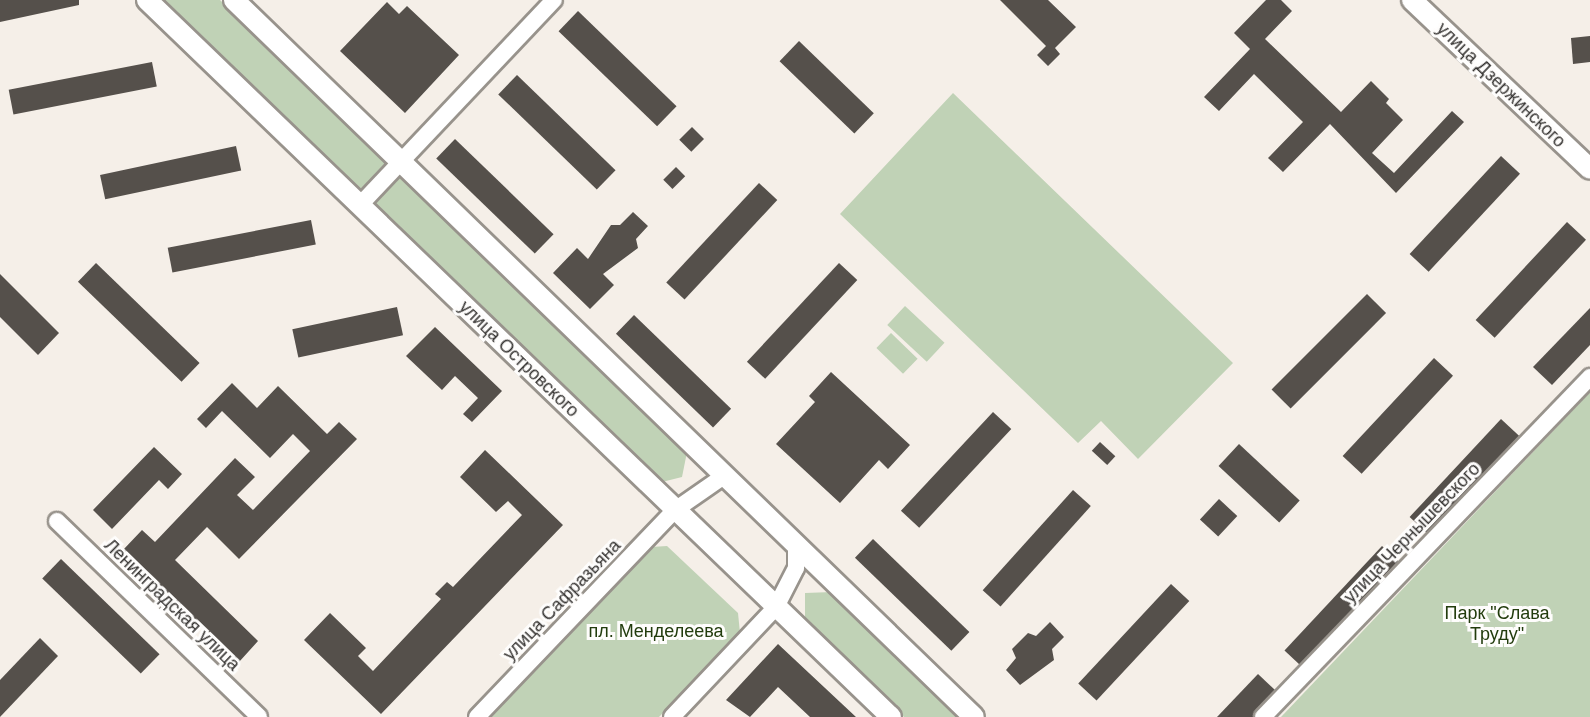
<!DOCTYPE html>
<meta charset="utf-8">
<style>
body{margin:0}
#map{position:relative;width:1590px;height:717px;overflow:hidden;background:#f5efe8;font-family:Helvetica,sans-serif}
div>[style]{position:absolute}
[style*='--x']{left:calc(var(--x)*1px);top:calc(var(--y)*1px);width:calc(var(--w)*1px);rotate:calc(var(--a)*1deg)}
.green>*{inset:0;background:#c0d2b6;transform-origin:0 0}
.building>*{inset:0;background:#55504b;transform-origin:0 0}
.roads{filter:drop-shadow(2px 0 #98938c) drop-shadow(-2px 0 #98938c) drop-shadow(0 2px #98938c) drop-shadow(0 -2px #98938c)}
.minor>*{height:16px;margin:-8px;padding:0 8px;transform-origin:8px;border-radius:8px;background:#fff}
.major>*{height:20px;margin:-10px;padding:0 10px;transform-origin:10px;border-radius:10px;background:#fff}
span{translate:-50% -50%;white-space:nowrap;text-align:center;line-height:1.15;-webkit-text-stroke:6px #fefdfc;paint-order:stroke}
.street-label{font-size:18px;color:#33312f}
.park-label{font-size:18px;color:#223c0d}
</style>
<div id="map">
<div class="green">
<i style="clip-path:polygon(163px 0,220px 0,391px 165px,364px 196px)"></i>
<i style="clip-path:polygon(953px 93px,1233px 363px,1138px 459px,1101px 421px,1078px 443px,840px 214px)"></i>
<i style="clip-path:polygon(394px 169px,687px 452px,682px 477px,658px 483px,368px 200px)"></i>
<i style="left:905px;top:306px;width:54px;height:26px;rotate:43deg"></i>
<i style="left:891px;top:333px;width:37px;height:21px;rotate:44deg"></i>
<i style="clip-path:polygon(1590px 392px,1590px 717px,1281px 717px)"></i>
<i style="clip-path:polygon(667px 546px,738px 613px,740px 633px,659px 717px,488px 717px,651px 547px)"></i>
<i style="clip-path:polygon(832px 592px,961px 717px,904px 717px,805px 621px,805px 593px)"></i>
</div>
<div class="building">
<i style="clip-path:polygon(0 0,79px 0,79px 5px,0 22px)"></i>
<i style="clip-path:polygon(1000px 0,1048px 0,1076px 27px,1055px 48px,1060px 54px,1048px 66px,1037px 55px,1046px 46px)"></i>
<i style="clip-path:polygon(1266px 0,1281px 0,1292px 11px,1265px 39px,1341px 112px,1371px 81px,1389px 99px,1386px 103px,1403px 120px,1372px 153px,1394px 173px,1452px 111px,1464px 122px,1396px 193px,1330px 124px,1283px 172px,1268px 158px,1303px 122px,1254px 74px,1219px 111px,1204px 97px,1250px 49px,1234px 33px)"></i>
<i style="clip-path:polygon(387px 2px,399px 14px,407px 6px,459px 55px,405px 113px,340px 51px)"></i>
<i style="left:578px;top:11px;width:137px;height:28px;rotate:44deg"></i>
<i style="clip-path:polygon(1590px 36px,1590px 62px,1573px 64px,1571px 38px)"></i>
<i style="left:799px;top:41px;width:104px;height:28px;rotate:44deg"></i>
<i style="left:152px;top:62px;width:25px;height:146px;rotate:79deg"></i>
<i style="left:517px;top:75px;width:137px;height:27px;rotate:44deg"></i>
<i style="left:692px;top:127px;width:17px;height:18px;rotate:45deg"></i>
<i style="left:455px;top:139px;width:137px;height:27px;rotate:44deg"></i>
<i style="left:236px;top:146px;width:25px;height:139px;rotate:78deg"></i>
<i style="left:1501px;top:156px;width:26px;height:134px;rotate:43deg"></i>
<i style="left:676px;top:167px;width:13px;height:18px;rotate:45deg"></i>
<i style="left:759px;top:183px;width:25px;height:136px;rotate:43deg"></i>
<i style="clip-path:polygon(633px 212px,648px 226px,636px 239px,638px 248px,603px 274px,614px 285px,590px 309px,553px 273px,577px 248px,588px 259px,611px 225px,620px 225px)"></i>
<i style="left:311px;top:220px;width:25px;height:146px;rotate:79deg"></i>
<i style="left:1567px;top:222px;width:26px;height:134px;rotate:43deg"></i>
<i style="left:96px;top:263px;width:144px;height:26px;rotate:44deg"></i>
<i style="left:839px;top:263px;width:25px;height:135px;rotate:43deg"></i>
<i style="clip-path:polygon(0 274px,59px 333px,38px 355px,0 317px)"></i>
<i style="left:1367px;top:294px;width:27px;height:135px;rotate:45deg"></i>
<i style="left:397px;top:307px;width:29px;height:107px;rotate:78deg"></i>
<i style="clip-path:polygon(1590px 308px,1590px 345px,1552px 385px,1533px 367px)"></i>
<i style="left:634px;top:315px;width:135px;height:26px;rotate:44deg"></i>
<i style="clip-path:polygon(435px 327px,502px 391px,472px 422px,463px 414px,478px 398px,455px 376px,442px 390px,406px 356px)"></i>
<i style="left:1434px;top:358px;width:26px;height:134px;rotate:43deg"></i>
<i style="clip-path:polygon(831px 372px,910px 445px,888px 469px,879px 460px,840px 503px,776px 444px,815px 402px,809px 396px)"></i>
<i style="clip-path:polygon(232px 383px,257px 408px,278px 386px,327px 434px,339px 422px,357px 439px,239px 559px,207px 527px,175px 560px,258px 641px,239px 662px,123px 550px,142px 530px,155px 542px,235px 458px,255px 477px,237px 495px,253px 510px,310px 451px,293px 434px,270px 458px,222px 411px,206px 428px,197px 419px)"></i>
<i style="left:993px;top:412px;width:25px;height:135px;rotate:43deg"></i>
<i style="left:1501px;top:419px;width:25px;height:134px;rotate:43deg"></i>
<i style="left:1100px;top:442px;width:21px;height:12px;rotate:43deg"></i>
<i style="left:1239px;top:444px;width:83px;height:30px;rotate:43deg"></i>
<i style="clip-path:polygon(154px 447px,182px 474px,168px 489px,159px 480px,112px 529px,93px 510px)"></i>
<i style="clip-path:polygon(485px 450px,563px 525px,381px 714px,304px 640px,330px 613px,366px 648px,358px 656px,373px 671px,441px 599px,435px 594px,447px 582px,453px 587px,522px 515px,508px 501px,496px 512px,460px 477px)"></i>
<i style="left:1073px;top:490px;width:24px;height:135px;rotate:42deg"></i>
<i style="left:1219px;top:499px;width:25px;height:28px;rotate:43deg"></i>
<i style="left:873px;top:539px;width:134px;height:26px;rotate:44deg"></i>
<i style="left:1382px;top:546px;width:22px;height:143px;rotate:43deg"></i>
<i style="left:61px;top:559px;width:137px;height:27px;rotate:44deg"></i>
<i style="left:1171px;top:584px;width:25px;height:136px;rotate:43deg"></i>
<i style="clip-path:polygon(1050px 622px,1064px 637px,1052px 649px,1054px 660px,1020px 685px,1006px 670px,1016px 658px,1012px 649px,1028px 633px,1036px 636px)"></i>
<i style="clip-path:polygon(40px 638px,58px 656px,0 717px,0 680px)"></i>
<i style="clip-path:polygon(778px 644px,856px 717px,810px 717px,778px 687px,750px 717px,726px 700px)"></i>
<i style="clip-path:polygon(1258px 674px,1275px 690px,1253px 717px,1217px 717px)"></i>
</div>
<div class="roads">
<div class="minor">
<i style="--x:360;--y:205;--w:282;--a:-46.6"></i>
<i style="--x:57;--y:521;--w:281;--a:44.1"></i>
<i style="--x:477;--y:717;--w:286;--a:-46.3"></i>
<i style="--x:675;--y:510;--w:60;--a:-34.8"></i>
<i style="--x:672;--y:717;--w:151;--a:-46.6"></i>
<i style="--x:776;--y:607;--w:44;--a:-62.9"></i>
<i style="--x:796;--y:568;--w:22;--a:-90"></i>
<i style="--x:1263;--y:717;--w:472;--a:-46.1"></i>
</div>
<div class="major">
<i style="--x:147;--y:0;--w:1033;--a:43.94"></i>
<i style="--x:234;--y:0;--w:1030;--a:44.1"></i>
<i style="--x:1412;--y:0;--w:245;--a:43.5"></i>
</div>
</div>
<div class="street-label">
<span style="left:1501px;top:85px;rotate:44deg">улица Дзержинского</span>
<span style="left:519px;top:359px;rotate:44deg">улица Островского</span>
<span style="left:1412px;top:533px;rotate:-46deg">улица Чернышевского</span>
<span style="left:562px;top:600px;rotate:-46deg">улица Сафразьяна</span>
<span style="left:172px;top:605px;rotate:44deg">Ленинградская улица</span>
</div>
<div class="park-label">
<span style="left:1497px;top:624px">Парк "Слава<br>Труду"</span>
<span style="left:656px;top:631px">пл. Менделеева</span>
</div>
</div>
